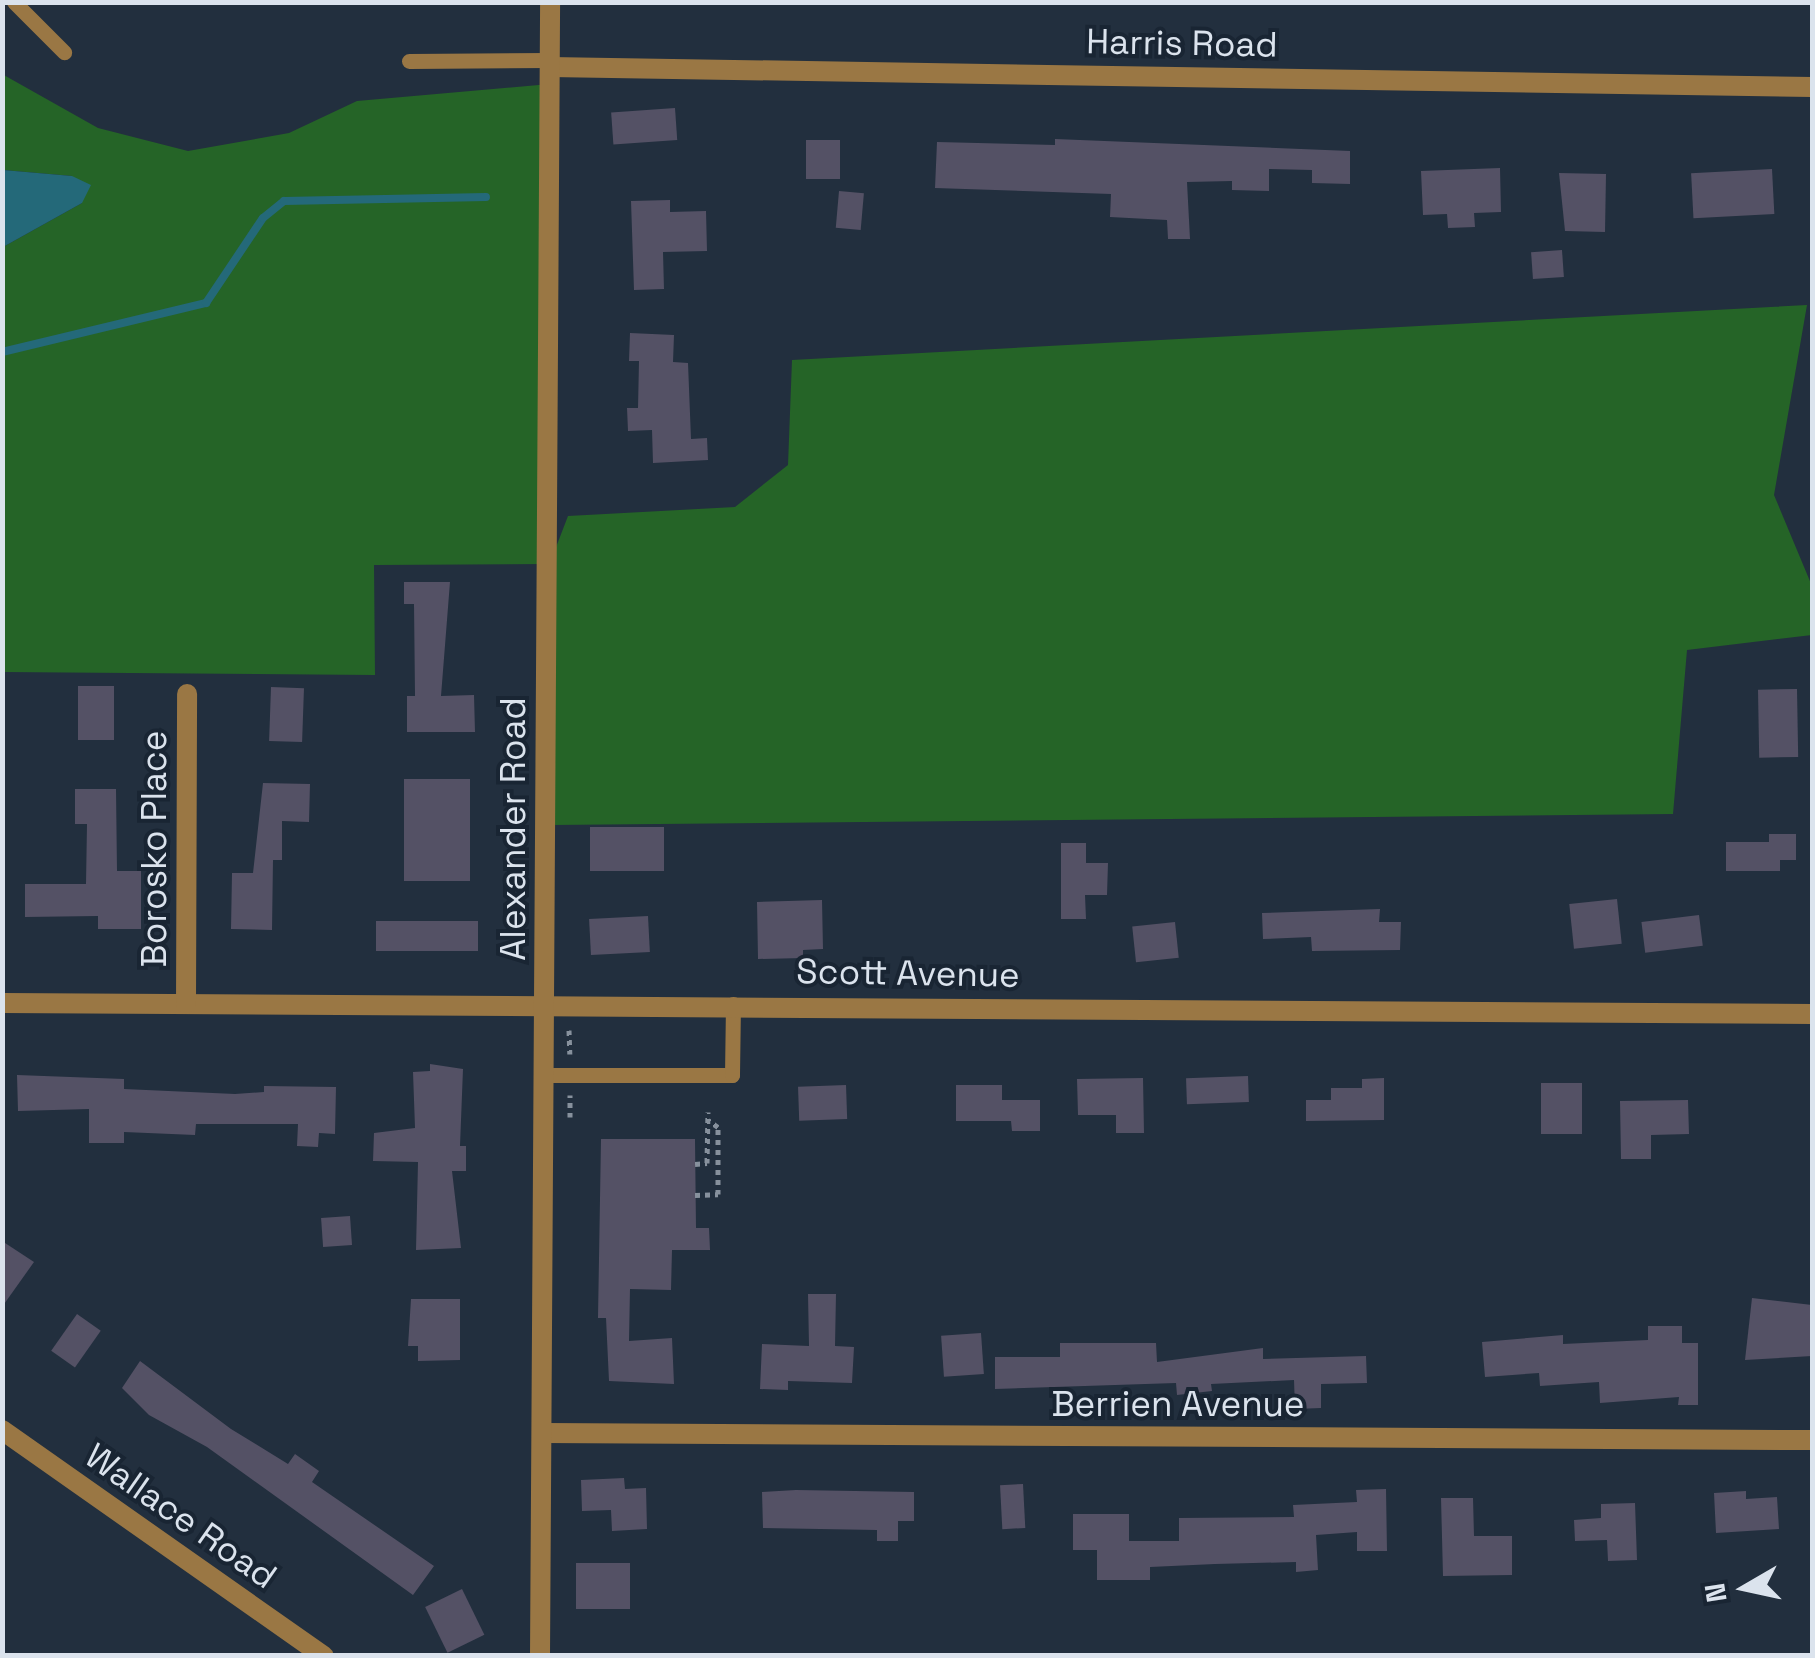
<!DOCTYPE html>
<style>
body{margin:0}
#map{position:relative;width:1815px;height:1658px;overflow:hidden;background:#222f3e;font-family:"Space Grotesk",sans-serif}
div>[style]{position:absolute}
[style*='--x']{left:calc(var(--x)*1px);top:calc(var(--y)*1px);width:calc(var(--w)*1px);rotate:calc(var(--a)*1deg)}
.green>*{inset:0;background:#256427}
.water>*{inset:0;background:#246979}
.stream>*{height:8px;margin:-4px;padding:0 4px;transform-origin:4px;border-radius:4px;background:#246979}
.building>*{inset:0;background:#545165;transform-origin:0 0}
.path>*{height:5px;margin-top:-2.5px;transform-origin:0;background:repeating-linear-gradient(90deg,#87919d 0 5px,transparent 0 10px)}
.service>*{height:15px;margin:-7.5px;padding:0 7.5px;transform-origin:7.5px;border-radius:7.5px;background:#9a7744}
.minor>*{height:20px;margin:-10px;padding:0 10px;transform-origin:10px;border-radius:10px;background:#9a7744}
.tertiary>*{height:20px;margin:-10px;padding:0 10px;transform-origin:10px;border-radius:10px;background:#9a7744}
span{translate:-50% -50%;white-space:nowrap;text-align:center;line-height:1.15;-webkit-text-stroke:8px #192533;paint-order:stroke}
.street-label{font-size:35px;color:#dbe3ed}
.frame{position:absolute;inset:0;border:5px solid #dbe3ed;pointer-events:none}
.north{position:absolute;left:1695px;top:1538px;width:100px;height:100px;-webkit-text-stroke:8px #192533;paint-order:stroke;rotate:261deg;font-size:28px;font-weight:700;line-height:40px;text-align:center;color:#dbe3ed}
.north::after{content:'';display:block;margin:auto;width:35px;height:45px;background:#dbe3ed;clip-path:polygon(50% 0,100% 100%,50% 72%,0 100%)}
</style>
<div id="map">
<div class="green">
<i style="clip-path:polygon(2px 74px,98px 128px,188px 151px,289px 133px,357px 101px,550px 84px,547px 564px,374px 565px,375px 675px,3px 672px,3px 247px,82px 203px,72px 176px,3px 170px)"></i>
<i style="clip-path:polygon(1807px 305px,1774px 495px,1812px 586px,1812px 635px,1687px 650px,1673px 814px,552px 825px,553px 555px,568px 516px,735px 507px,788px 465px,792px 360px)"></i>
</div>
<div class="water">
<i style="clip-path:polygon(3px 170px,72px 176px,91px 185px,82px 203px,3px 247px)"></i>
</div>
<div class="stream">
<i style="--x:2;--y:352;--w:210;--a:-13.5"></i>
<i style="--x:206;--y:303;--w:102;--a:-56.2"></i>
<i style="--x:263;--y:218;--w:27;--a:-39"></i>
<i style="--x:284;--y:201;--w:202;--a:-1.1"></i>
</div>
<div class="building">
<i style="left:675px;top:108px;width:32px;height:64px;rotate:86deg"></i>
<i style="clip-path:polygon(1055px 139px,1350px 151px,1350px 184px,1312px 183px,1312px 170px,1269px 169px,1269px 191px,1232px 190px,1232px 181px,1187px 182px,1190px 239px,1168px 239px,1167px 220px,1110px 217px,1111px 194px,935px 188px,937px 142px,1055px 145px)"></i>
<i style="left:806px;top:140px;width:34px;height:39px"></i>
<i style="clip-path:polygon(1500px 168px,1501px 212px,1474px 213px,1475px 227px,1448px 228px,1447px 214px,1423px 215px,1421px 171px)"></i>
<i style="left:1772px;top:169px;width:45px;height:81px;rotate:87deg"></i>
<i style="clip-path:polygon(1559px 173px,1606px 174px,1605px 232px,1565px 231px)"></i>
<i style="left:839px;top:191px;width:25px;height:37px;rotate:5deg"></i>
<i style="clip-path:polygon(670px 200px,670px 212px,706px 211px,707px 251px,663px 252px,664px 289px,634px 290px,631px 201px)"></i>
<i style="left:1562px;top:250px;width:27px;height:31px;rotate:86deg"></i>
<i style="clip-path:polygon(630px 333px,674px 335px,673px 362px,688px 363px,691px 439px,707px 438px,708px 460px,653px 463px,652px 430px,628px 431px,627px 408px,638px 408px,639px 361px,629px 361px)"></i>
<i style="clip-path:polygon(404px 582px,450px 582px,441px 696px,474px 695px,475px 732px,407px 732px,407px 696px,415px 696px,414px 604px,404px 604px)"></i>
<i style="left:78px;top:686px;width:36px;height:54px"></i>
<i style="left:271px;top:687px;width:33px;height:54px;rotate:2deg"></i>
<i style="left:1797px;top:689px;width:68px;height:39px;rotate:89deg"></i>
<i style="left:404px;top:779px;width:66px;height:102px"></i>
<i style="clip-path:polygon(263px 783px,310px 784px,309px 822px,282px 821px,282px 860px,273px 860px,272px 930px,231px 929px,232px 873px,253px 873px)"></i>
<i style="clip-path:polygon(75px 789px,116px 789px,117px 871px,141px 871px,141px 929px,98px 929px,98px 916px,25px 917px,25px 884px,86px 884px,87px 824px,75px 824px)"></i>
<i style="left:590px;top:827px;width:74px;height:44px"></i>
<i style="clip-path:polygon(1769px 834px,1796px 834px,1796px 860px,1780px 860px,1780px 871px,1726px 871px,1726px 842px,1769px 842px)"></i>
<i style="clip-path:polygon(1061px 843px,1086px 843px,1086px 863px,1108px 863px,1107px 895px,1085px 895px,1086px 919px,1061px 919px)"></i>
<i style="left:1617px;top:899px;width:45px;height:48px;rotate:84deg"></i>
<i style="clip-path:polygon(822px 900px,823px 949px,803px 950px,803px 958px,758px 959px,757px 902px)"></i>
<i style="clip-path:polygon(1380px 909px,1379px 922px,1401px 922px,1400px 950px,1312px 951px,1311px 937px,1263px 939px,1262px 913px)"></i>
<i style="left:1699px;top:915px;width:31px;height:58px;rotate:83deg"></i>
<i style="left:648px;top:916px;width:36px;height:59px;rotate:87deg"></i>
<i style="left:478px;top:921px;width:30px;height:102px;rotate:90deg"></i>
<i style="left:1175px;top:922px;width:36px;height:43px;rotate:84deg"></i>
<i style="clip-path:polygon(430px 1064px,463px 1069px,460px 1146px,466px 1146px,466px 1171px,452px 1171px,461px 1248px,416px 1250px,418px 1162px,373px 1161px,374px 1133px,415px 1128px,413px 1072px,430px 1071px)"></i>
<i style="clip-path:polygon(17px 1075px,124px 1079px,124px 1089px,235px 1094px,264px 1092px,264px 1086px,336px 1087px,335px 1134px,319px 1133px,318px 1147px,297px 1146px,298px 1124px,196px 1124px,195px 1135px,124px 1132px,124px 1143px,89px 1143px,89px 1109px,18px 1111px)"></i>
<i style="left:1248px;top:1076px;width:26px;height:62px;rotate:88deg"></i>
<i style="clip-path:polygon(1143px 1078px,1144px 1133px,1116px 1133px,1116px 1115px,1078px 1115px,1077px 1079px)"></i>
<i style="clip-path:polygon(1384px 1078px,1384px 1120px,1306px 1121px,1306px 1100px,1331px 1100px,1331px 1088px,1362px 1088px,1362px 1079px)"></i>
<i style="left:1541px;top:1083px;width:41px;height:51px"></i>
<i style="left:846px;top:1085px;width:34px;height:48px;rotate:88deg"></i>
<i style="clip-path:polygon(956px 1085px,1002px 1085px,1002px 1100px,1040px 1100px,1040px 1131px,1012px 1131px,1011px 1121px,956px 1121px)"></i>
<i style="clip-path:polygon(1688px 1100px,1689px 1134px,1651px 1135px,1651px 1159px,1621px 1159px,1620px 1101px)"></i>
<i style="clip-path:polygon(601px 1139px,695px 1139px,696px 1228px,709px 1228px,710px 1250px,672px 1250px,671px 1290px,630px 1289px,629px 1341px,672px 1338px,674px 1384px,609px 1381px,606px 1318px,598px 1318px)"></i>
<i style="left:350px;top:1216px;width:29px;height:29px;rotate:86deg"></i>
<i style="clip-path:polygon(2px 1241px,34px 1262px,2px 1307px)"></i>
<i style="clip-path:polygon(808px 1294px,836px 1294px,835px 1346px,854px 1347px,852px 1383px,788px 1381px,788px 1390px,760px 1389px,762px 1344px,809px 1346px)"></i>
<i style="clip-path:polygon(1752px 1298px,1812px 1305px,1812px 1356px,1745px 1360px)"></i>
<i style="clip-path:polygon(411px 1299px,460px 1299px,460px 1360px,418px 1361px,418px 1346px,408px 1346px)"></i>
<i style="left:77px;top:1314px;width:29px;height:45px;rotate:35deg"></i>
<i style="clip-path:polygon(1648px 1326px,1682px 1326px,1682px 1343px,1698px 1343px,1698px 1405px,1678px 1405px,1679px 1397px,1600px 1403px,1599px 1382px,1540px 1386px,1539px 1373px,1485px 1377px,1482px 1342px,1563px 1335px,1563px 1344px,1648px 1340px)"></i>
<i style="left:981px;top:1333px;width:41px;height:40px;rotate:86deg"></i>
<i style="clip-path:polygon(1060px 1343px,1156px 1343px,1157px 1362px,1263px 1348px,1263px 1359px,1366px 1356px,1367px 1383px,1321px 1384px,1321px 1408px,1295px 1409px,1294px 1380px,1211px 1384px,1212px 1391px,1177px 1395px,1176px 1383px,995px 1389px,995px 1357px,1060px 1357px)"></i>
<i style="clip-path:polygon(140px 1361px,231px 1429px,288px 1464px,295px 1454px,319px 1471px,312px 1482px,434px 1566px,413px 1595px,207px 1447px,149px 1415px,122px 1388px)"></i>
<i style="clip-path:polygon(624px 1478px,625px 1489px,646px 1488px,647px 1529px,612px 1531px,611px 1510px,582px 1511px,581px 1480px)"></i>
<i style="left:1023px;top:1484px;width:44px;height:23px;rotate:87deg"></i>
<i style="clip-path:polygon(1386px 1489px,1387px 1551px,1357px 1551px,1357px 1532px,1316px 1535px,1318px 1570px,1296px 1572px,1296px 1562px,1215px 1564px,1150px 1567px,1150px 1580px,1097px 1580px,1097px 1550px,1073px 1550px,1073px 1514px,1129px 1514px,1129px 1541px,1179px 1541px,1179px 1518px,1294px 1517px,1293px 1505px,1357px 1502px,1356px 1490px)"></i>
<i style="clip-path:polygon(796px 1490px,914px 1492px,914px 1521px,898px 1521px,898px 1541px,877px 1541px,877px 1530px,763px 1528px,762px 1492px)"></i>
<i style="clip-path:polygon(1746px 1491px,1746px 1499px,1777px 1497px,1779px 1529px,1716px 1533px,1714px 1493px)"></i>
<i style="clip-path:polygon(1441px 1498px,1473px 1498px,1474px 1536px,1512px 1536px,1512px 1575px,1443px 1576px)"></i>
<i style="clip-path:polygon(1635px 1503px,1637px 1560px,1608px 1561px,1607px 1540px,1575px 1541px,1574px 1520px,1601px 1518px,1601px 1504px)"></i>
<i style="left:576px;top:1563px;width:54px;height:46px"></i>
<i style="left:462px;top:1589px;width:51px;height:41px;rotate:64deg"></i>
</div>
<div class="path">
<i style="--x:569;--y:1030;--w:24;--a:88"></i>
<i style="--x:570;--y:1117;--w:22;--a:-90"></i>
<i style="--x:695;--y:1164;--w:12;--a:-5"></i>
<i style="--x:707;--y:1163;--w:51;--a:-88.9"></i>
<i style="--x:695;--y:1195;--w:23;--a:-2"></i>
<i style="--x:718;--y:1194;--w:67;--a:-90"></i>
<i style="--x:718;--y:1127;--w:12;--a:-145"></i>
</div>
<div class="service">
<i style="--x:14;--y:2;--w:71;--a:45"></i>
<i style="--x:409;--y:61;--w:140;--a:-0.4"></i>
<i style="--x:545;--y:1075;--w:187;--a:0"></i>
<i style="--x:732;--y:1075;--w:71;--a:-89.2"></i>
</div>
<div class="minor">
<i style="--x:550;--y:67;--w:1262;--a:0.91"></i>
<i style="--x:2;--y:1003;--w:1810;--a:0.35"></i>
<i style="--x:186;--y:1004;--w:310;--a:-89.8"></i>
<i style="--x:2;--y:1430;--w:393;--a:35.1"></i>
<i style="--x:543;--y:1433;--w:1269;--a:0.32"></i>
</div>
<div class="tertiary">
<i style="--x:540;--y:1656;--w:1654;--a:-89.65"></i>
</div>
<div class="street-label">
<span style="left:1182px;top:43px;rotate:1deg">Harris Road</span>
<span style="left:513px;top:829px;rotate:-90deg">Alexander Road</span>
<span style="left:154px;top:849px;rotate:-90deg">Borosko Place</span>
<span style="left:908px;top:973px;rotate:1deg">Scott Avenue</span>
<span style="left:1178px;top:1404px">Berrien Avenue</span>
<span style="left:181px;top:1516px;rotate:35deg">Wallace Road</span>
</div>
<div class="frame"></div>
<div class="north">N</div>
</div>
